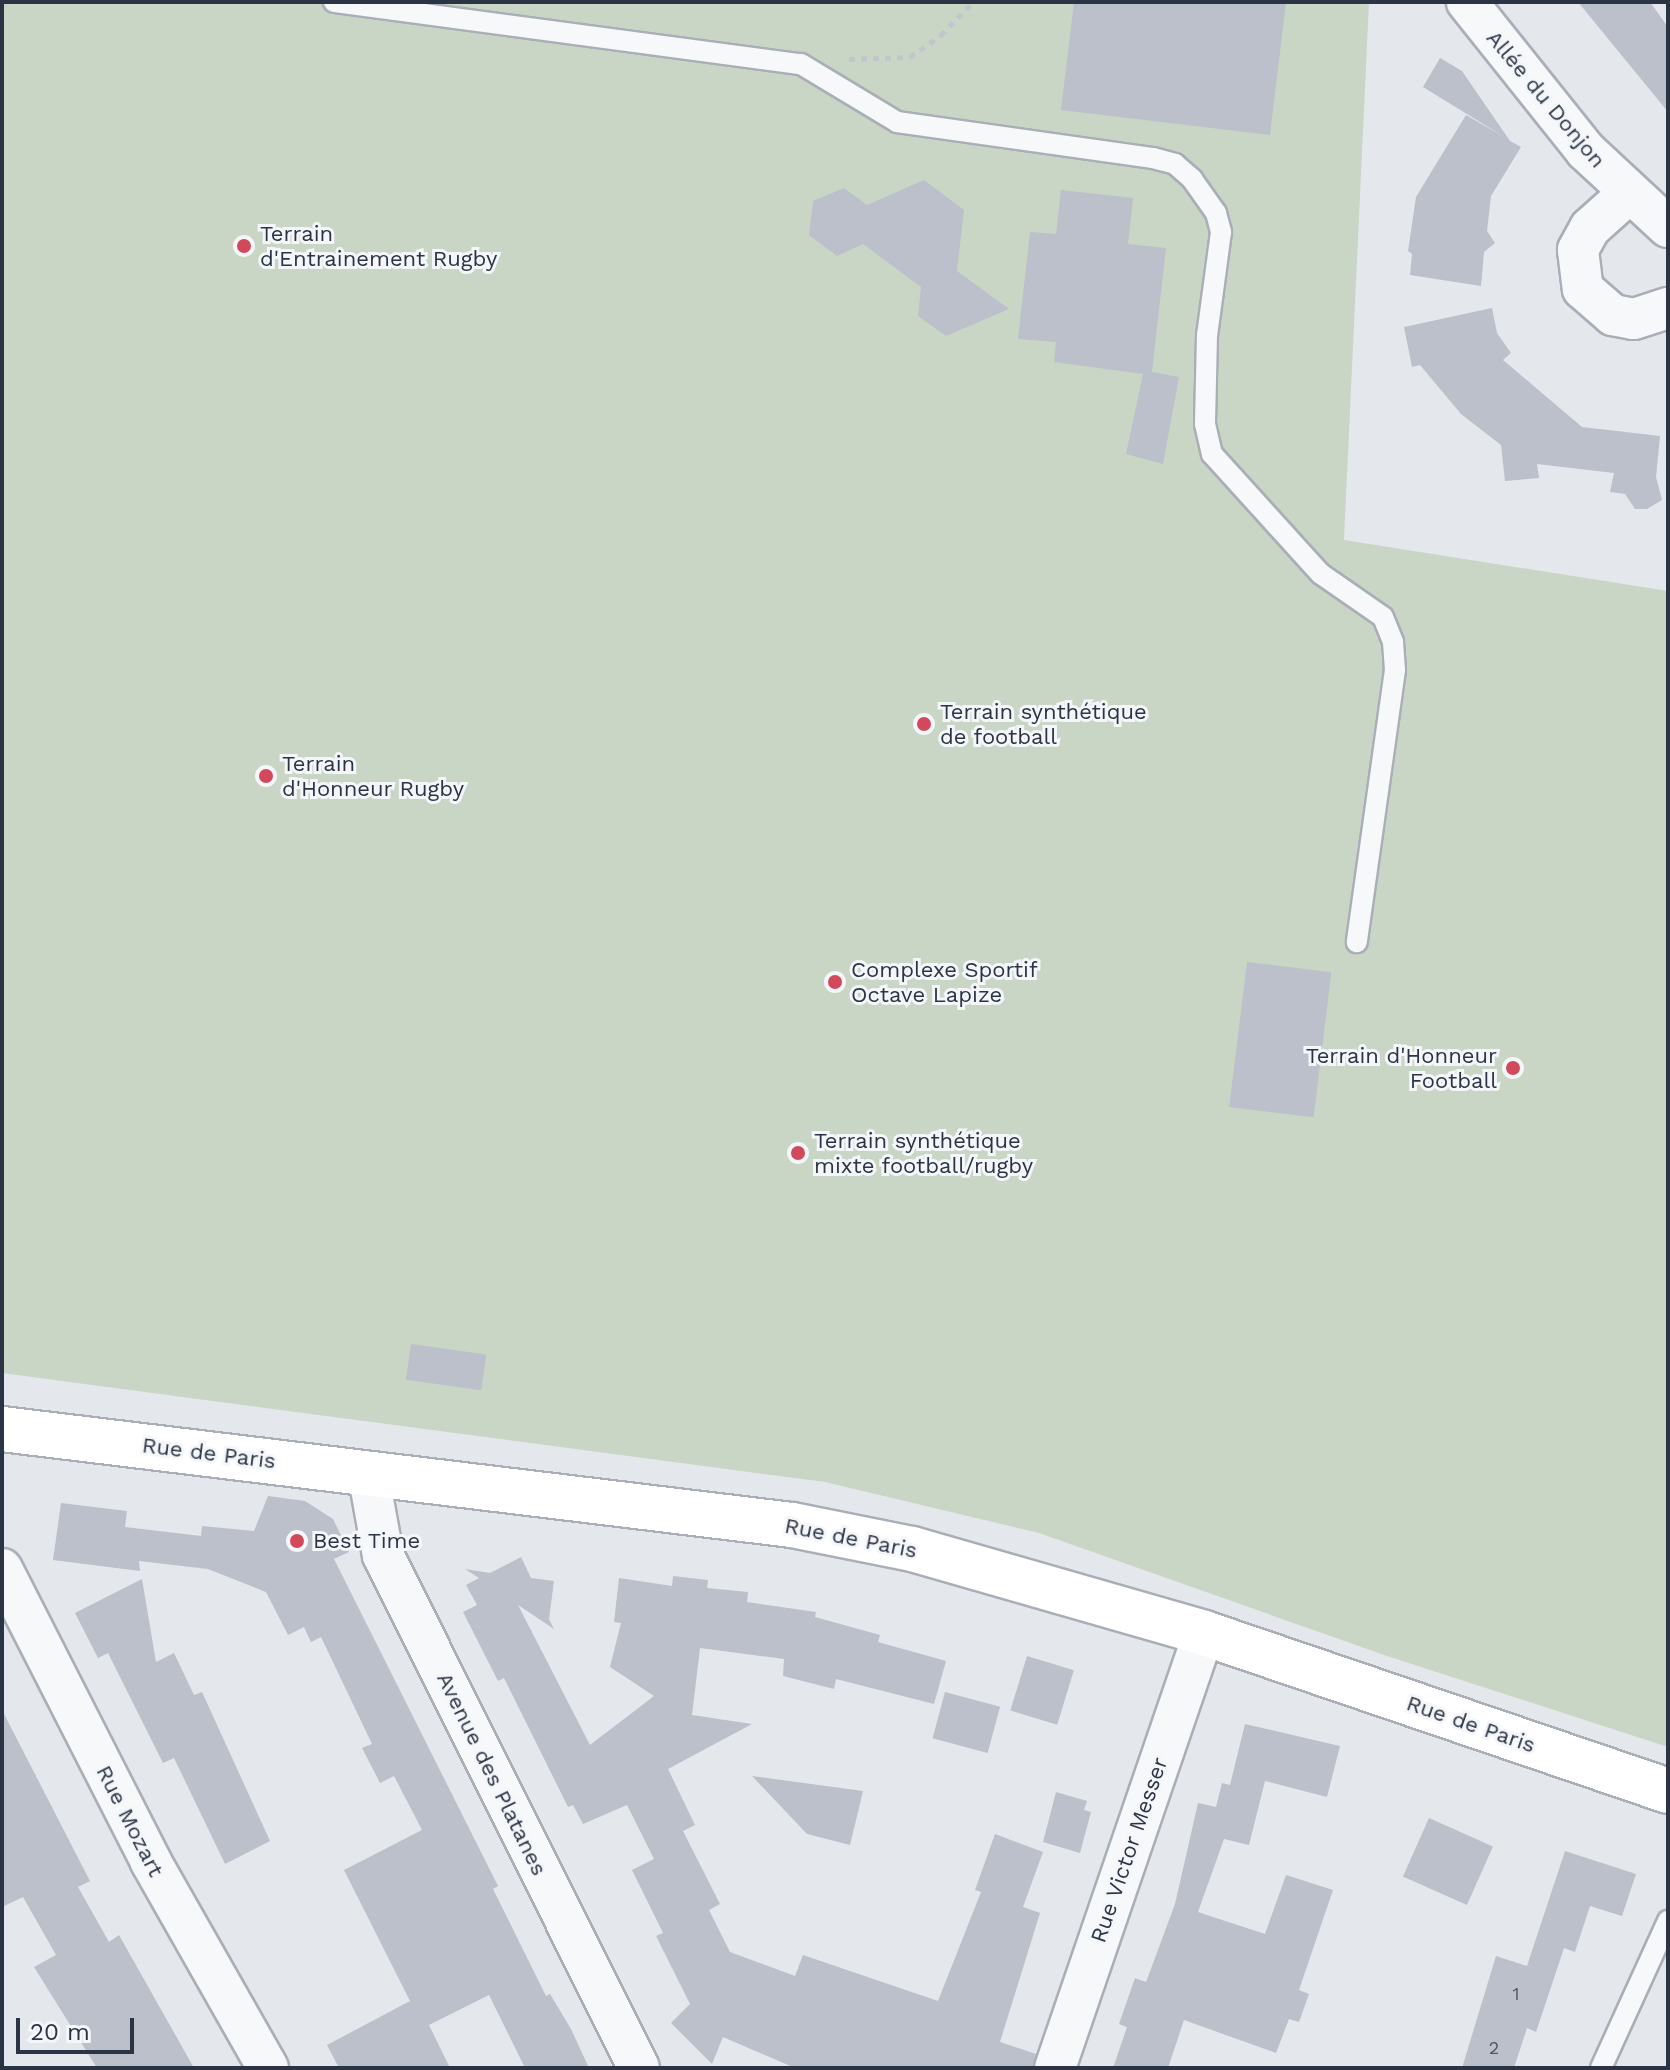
<!DOCTYPE html>
<meta charset="utf-8">
<style>
body{margin:0}
#map{position:relative;width:1670px;height:2070px;overflow:hidden;background:#e4e7ec;font-family:"Work Sans",sans-serif}
div>[style]{position:absolute}
[style*='--x']{left:calc(var(--x)*1px);top:calc(var(--y)*1px);width:calc(var(--w)*1px);rotate:calc(var(--a)*1deg)}
.green>*{inset:0;background:#c9d6c5}
.building>*{inset:0;background:#bbc0ca;transform-origin:0 0}
.path>*{height:5px;margin-top:-2.5px;transform-origin:0;background:repeating-linear-gradient(90deg,#c2c5cb 0 6px,transparent 0 12px)}
.roads{filter:drop-shadow(2px 0 #a9aeb7) drop-shadow(-2px 0 #a9aeb7) drop-shadow(0 2px #a9aeb7) drop-shadow(0 -2px #a9aeb7)}
.lane>*{height:20px;margin:-10px;padding:0 10px;transform-origin:10px;border-radius:10px;background:#f7f8fa}
.street>*{height:40px;margin:-20px;padding:0 20px;transform-origin:20px;border-radius:20px;background:#f7f8fa}
.secondary>*{height:44px;margin:-22px;padding:0 22px;transform-origin:22px;border-radius:22px;background:#fff}
.dots>*{width:22px;height:22px;translate:-50% -50%;box-sizing:border-box;border:4px solid #f4f6f9;border-radius:50%}
span{translate:-50% -50%;white-space:nowrap;text-align:center;line-height:1.15;-webkit-text-stroke:6px #f4f6f9;paint-order:stroke}
.number-label{font-size:18px;color:#4f5766}
.number-label span{-webkit-text-stroke-width:0}
.street-label{font-size:22px;color:#2b3445}
.poi-label{font-size:22px;color:#2b3445}
.left{translate:0 -50%;text-align:left}
.right{translate:-100% -50%;text-align:right}
.frame{position:absolute;inset:0;border:4px solid #2b3445;pointer-events:none}
.scale{position:absolute;left:16px;top:2018px;width:118px;height:36px;box-sizing:border-box;border:4px solid #2b3445;border-top:0;padding-left:10px;font-size:24px;line-height:28px;white-space:nowrap;color:#2b3445;-webkit-text-stroke:6px #f4f6f9;paint-order:stroke}
</style>
<div id="map">
<div class="green">
<i style="clip-path:polygon(2px 2px,1369px 2px,1344px 540px,1668px 591px,1668px 1747px,1387px 1656px,1039px 1533px,825px 1482px,2px 1373px)"></i>
</div>
<div class="building">
<i style="clip-path:polygon(1074px 2px,1286px 2px,1270px 135px,1061px 110px)"></i>
<i style="clip-path:polygon(1578px 2px,1650px 2px,1668px 27px,1668px 112px)"></i>
<i style="clip-path:polygon(1440px 58px,1462px 71px,1510px 141px,1521px 147px,1491px 196px,1487px 231px,1495px 243px,1484px 252px,1481px 286px,1410px 275px,1412px 254px,1408px 251px,1416px 197px,1466px 115px,1506px 138px,1423px 87px)"></i>
<i style="clip-path:polygon(924px 180px,964px 210px,957px 271px,1009px 309px,946px 336px,918px 316px,921px 287px,863px 244px,837px 256px,809px 235px,813px 201px,844px 188px,867px 205px)"></i>
<i style="clip-path:polygon(1061px 190px,1133px 198px,1128px 244px,1166px 248px,1152px 372px,1179px 377px,1163px 464px,1126px 454px,1143px 374px,1054px 362px,1056px 342px,1018px 339px,1030px 232px,1056px 234px)"></i>
<i style="clip-path:polygon(1492px 308px,1497px 333px,1511px 353px,1503px 360px,1582px 427px,1660px 436px,1656px 477px,1662px 500px,1647px 509px,1635px 509px,1625px 494px,1610px 492px,1614px 473px,1537px 464px,1539px 478px,1505px 481px,1501px 445px,1461px 414px,1420px 365px,1412px 367px,1404px 327px)"></i>
<i style="left:1247px;top:962px;width:85px;height:146px;rotate:7deg"></i>
<i style="left:411px;top:1344px;width:76px;height:36px;rotate:8deg"></i>
<i style="clip-path:polygon(268px 1496px,305px 1501px,333px 1519px,349px 1552px,334px 1559px,498px 1886px,493px 1889px,546px 1996px,550px 1994px,571px 2029px,589px 2068px,525px 2068px,489px 1995px,429px 2025px,450px 2068px,339px 2068px,327px 2045px,410px 2001px,344px 1870px,422px 1830px,394px 1776px,380px 1783px,362px 1748px,372px 1744px,321px 1637px,311px 1642px,304px 1627px,288px 1635px,266px 1592px,208px 1569px,139px 1561px,140px 1571px,53px 1560px,61px 1503px,127px 1511px,125px 1527px,201px 1536px,202px 1526px,254px 1531px)"></i>
<i style="clip-path:polygon(521px 1557px,531px 1578px,554px 1581px,549px 1619px,554px 1629px,518px 1605px,590px 1745px,654px 1696px,610px 1667px,621px 1623px,614px 1622px,619px 1578px,672px 1586px,673px 1576px,708px 1580px,707px 1588px,748px 1592px,747px 1602px,816px 1612px,815px 1617px,880px 1635px,878px 1642px,946px 1661px,934px 1704px,836px 1679px,834px 1689px,783px 1676px,784px 1659px,700px 1648px,692px 1715px,752px 1724px,668px 1769px,695px 1825px,683px 1831px,720px 1904px,709px 1910px,730px 1952px,795px 1976px,803px 1955px,938px 2001px,981px 1892px,975px 1890px,995px 1834px,1043px 1852px,1023px 1907px,1040px 1913px,1000px 2042px,1036px 2054px,1033px 2068px,795px 2068px,723px 2037px,712px 2064px,671px 2023px,690px 2004px,656px 1936px,663px 1933px,632px 1870px,654px 1859px,627px 1805px,583px 1824px,573px 1805px,568px 1807px,504px 1678px,498px 1681px,463px 1612px,477px 1605px,466px 1585px,479px 1578px,465px 1569px,490px 1573px)"></i>
<i style="clip-path:polygon(142px 1579px,156px 1662px,174px 1653px,194px 1695px,202px 1692px,270px 1841px,225px 1864px,174px 1758px,163px 1763px,108px 1653px,98px 1658px,75px 1613px)"></i>
<i style="left:1027px;top:1656px;width:49px;height:57px;rotate:17deg"></i>
<i style="left:945px;top:1692px;width:57px;height:48px;rotate:15deg"></i>
<i style="clip-path:polygon(2px 1710px,90px 1881px,78px 1887px,109px 1942px,119px 1935px,194px 2068px,97px 2068px,34px 1967px,56px 1955px,23px 1897px,2px 1907px)"></i>
<i style="clip-path:polygon(1245px 1724px,1340px 1746px,1327px 1797px,1265px 1781px,1249px 1845px,1224px 1839px,1198px 1912px,1265px 1934px,1286px 1875px,1333px 1890px,1299px 1990px,1309px 1994px,1299px 2022px,1289px 2019px,1276px 2053px,1184px 2020px,1168px 2068px,1113px 2068px,1127px 2027px,1119px 2024px,1135px 1978px,1146px 1982px,1175px 1904px,1198px 1803px,1216px 1807px,1222px 1783px,1230px 1785px)"></i>
<i style="clip-path:polygon(752px 1776px,863px 1791px,850px 1845px,807px 1834px)"></i>
<i style="clip-path:polygon(1056px 1792px,1087px 1801px,1084px 1810px,1091px 1812px,1080px 1853px,1043px 1842px)"></i>
<i style="left:1429px;top:1818px;width:70px;height:64px;rotate:24deg"></i>
<i style="clip-path:polygon(1565px 1851px,1636px 1874px,1622px 1916px,1590px 1906px,1575px 1952px,1564px 1948px,1536px 2032px,1527px 2028px,1514px 2068px,1462px 2068px,1496px 1956px,1527px 1966px)"></i>
</div>
<div class="path">
<i style="--x:849;--y:59;--w:61;--a:-1.9"></i>
<i style="--x:910;--y:57;--w:38;--a:-35"></i>
<i style="--x:941;--y:35;--w:46;--a:-45.9"></i>
</div>
<div class="roads">
<div class="lane">
<i style="--x:334;--y:2;--w:471;--a:7.6"></i>
<i style="--x:801;--y:64;--w:112;--a:31.1"></i>
<i style="--x:897;--y:122;--w:259;--a:8"></i>
<i style="--x:1153;--y:158;--w:23;--a:15"></i>
<i style="--x:1175;--y:164;--w:23;--a:41"></i>
<i style="--x:1192;--y:179;--w:42;--a:54.8"></i>
<i style="--x:1216;--y:213;--w:20;--a:75"></i>
<i style="--x:1221;--y:232;--w:104;--a:97.7"></i>
<i style="--x:1207;--y:335;--w:89;--a:91.3"></i>
<i style="--x:1205;--y:424;--w:31;--a:77"></i>
<i style="--x:1212;--y:454;--w:162;--a:47.8"></i>
<i style="--x:1321;--y:574;--w:75;--a:34.7"></i>
<i style="--x:1383;--y:617;--w:27;--a:68"></i>
<i style="--x:1393;--y:642;--w:28;--a:86"></i>
<i style="--x:1395;--y:670;--w:275;--a:98"></i>
<i style="--x:1601;--y:2068;--w:162;--a:-65.5"></i>
</div>
<div class="street">
<i style="--x:1467;--y:2;--w:189;--a:51.4"></i>
<i style="--x:1585;--y:150;--w:113;--a:42.9"></i>
<i style="--x:1628;--y:194;--w:51;--a:138.2"></i>
<i style="--x:1590;--y:228;--w:25;--a:119"></i>
<i style="--x:1578;--y:250;--w:39;--a:83"></i>
<i style="--x:1583;--y:289;--w:40;--a:41"></i>
<i style="--x:1613;--y:315;--w:21;--a:11"></i>
<i style="--x:1634;--y:319;--w:36;--a:-18"></i>
<i style="--x:368;--y:1472;--w:84;--a:79.8"></i>
<i style="--x:383;--y:1555;--w:573;--a:63.48"></i>
<i style="--x:2;--y:1569;--w:329;--a:63"></i>
<i style="--x:151;--y:1862;--w:237;--a:60.4"></i>
<i style="--x:1055;--y:2068;--w:460;--a:-71.1"></i>
</div>
<div class="secondary">
<i style="--x:2;--y:1429;--w:796;--a:6.93"></i>
<i style="--x:792;--y:1525;--w:122;--a:11.3"></i>
<i style="--x:912;--y:1549;--w:304;--a:16"></i>
<i style="--x:1204;--y:1633;--w:490;--a:18.8"></i>
</div>
</div>
<div class="dots">
<i style="left:244px;top:246px;background:#d1495b"></i>
<i style="left:924px;top:724px;background:#d1495b"></i>
<i style="left:266px;top:776px;background:#d1495b"></i>
<i style="left:835px;top:982px;background:#d1495b"></i>
<i style="left:1513px;top:1068px;background:#d1495b"></i>
<i style="left:798px;top:1153px;background:#d1495b"></i>
<i style="left:297px;top:1541px;background:#d1495b"></i>
</div>
<div class="number-label">
<span style="left:1516px;top:1994px">1</span>
<span style="left:1494px;top:2048px">2</span>
</div>
<div class="street-label">
<span style="left:1546px;top:99px;rotate:50deg">Allée du Donjon</span>
<span style="left:209px;top:1453px;rotate:7deg">Rue de Paris</span>
<span style="left:851px;top:1538px;rotate:11deg">Rue de Paris</span>
<span style="left:1471px;top:1724px;rotate:19deg">Rue de Paris</span>
<span style="left:492px;top:1774px;rotate:64deg">Avenue des Platanes</span>
<span style="left:130px;top:1821px;rotate:63deg">Rue Mozart</span>
<span style="left:1129px;top:1850px;rotate:-71deg">Rue Victor Messer</span>
</div>
<div class="poi-label">
<span class="left" style="left:260px;top:246px">Terrain<br>d'Entrainement Rugby</span>
<span class="left" style="left:940px;top:724px">Terrain synthétique<br>de football</span>
<span class="left" style="left:282px;top:776px">Terrain<br>d'Honneur Rugby</span>
<span class="left" style="left:851px;top:982px">Complexe Sportif<br>Octave Lapize</span>
<span class="right" style="left:1497px;top:1068px">Terrain d'Honneur<br>Football</span>
<span class="left" style="left:814px;top:1153px">Terrain synthétique<br>mixte football/rugby</span>
<span class="left" style="left:313px;top:1541px">Best Time</span>
</div>
<div class="frame"></div>
<div class="scale">20 m</div>
</div>
